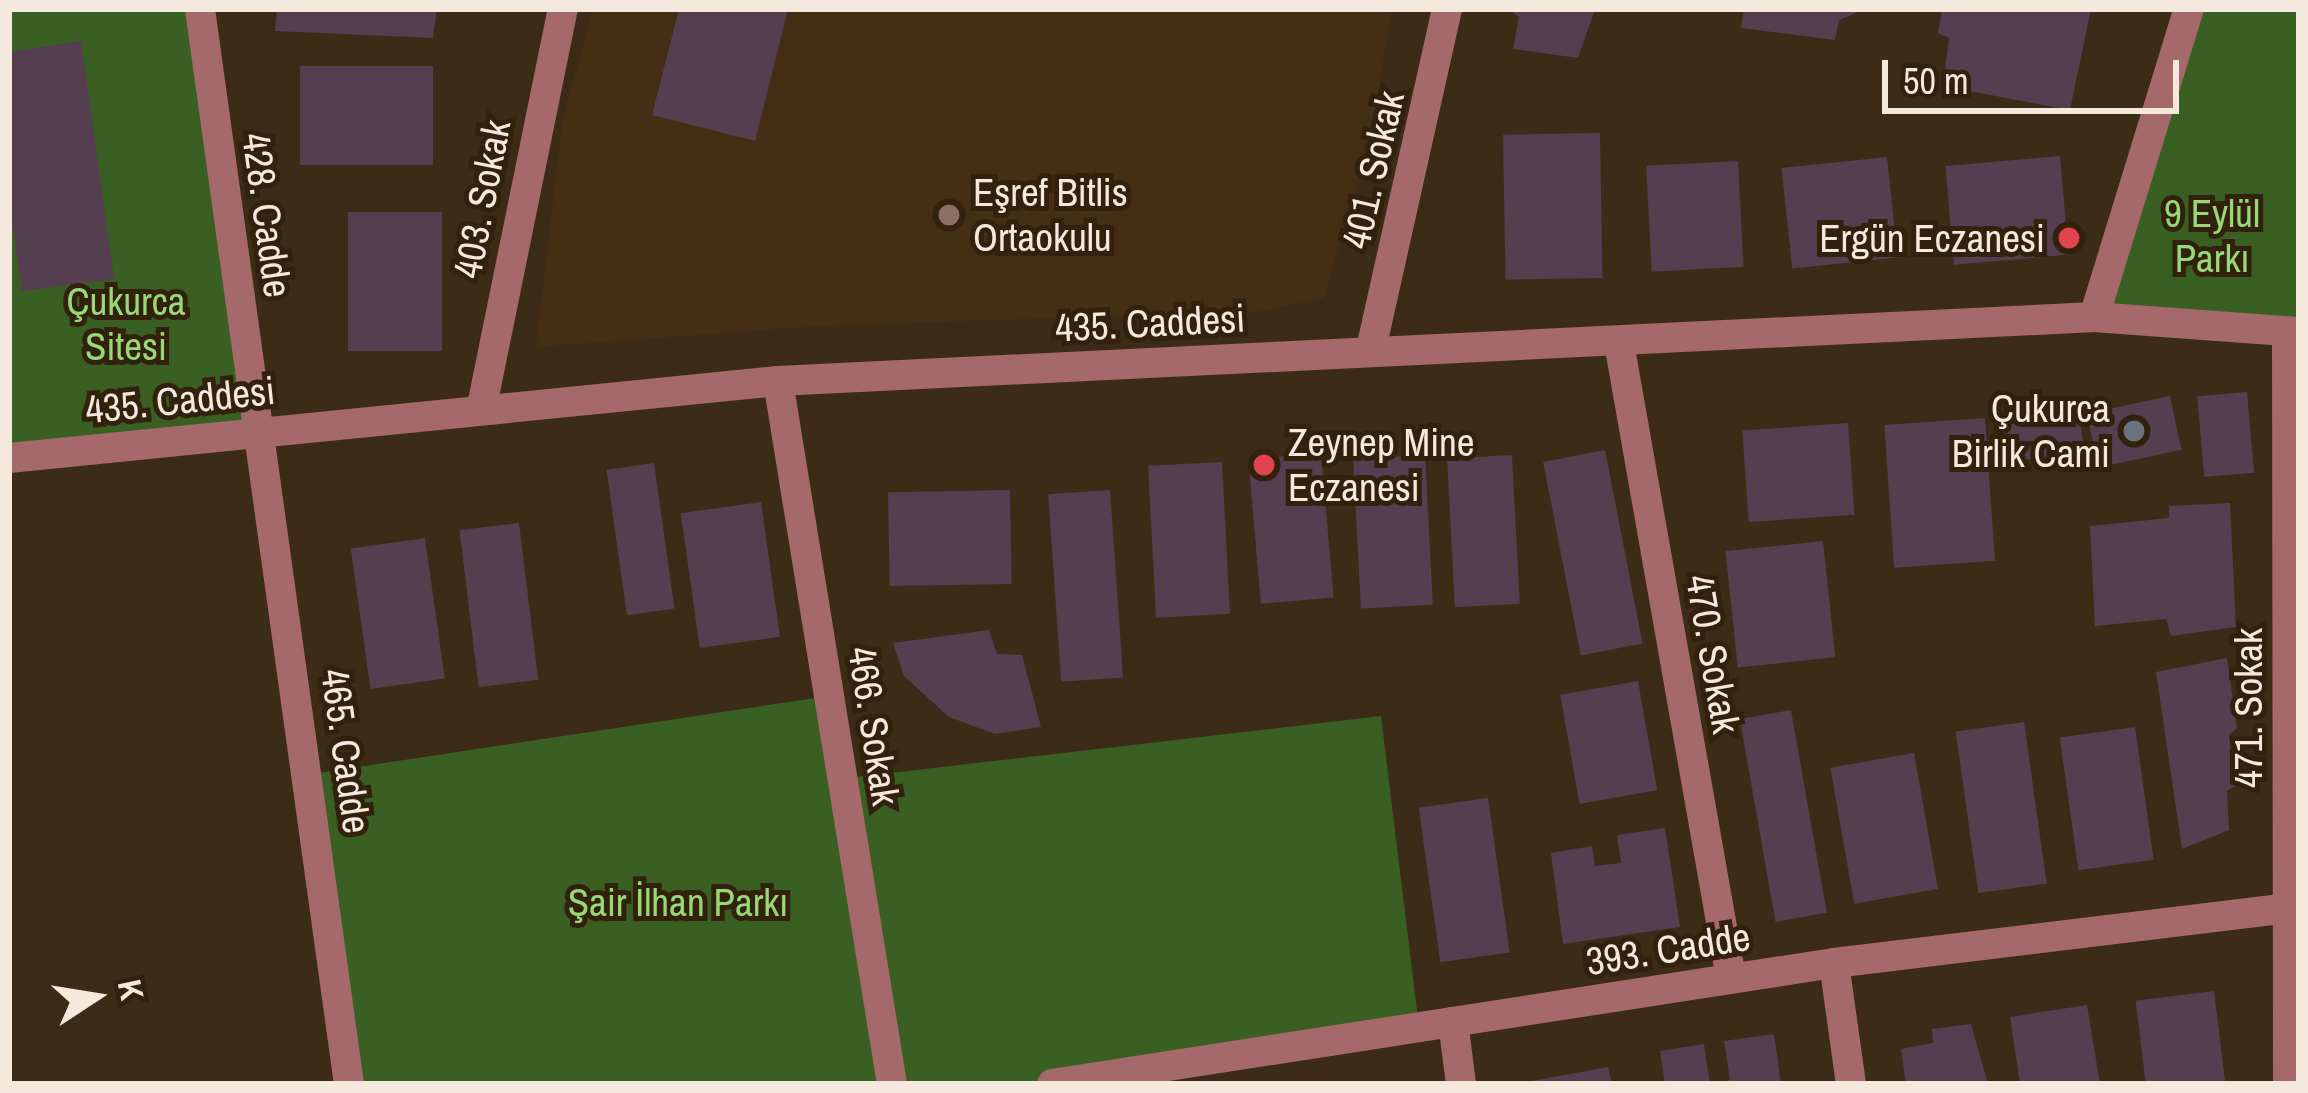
<!DOCTYPE html>
<meta charset="utf-8">
<style>
body{margin:0}
#map{position:relative;width:2308px;height:1093px;overflow:hidden;background:#3c2b16;font-family:"Archivo Narrow",sans-serif}
div>[style]{position:absolute}
[style*='--x']{left:calc(var(--x)*1px);top:calc(var(--y)*1px);width:calc(var(--w)*1px);rotate:calc(var(--a)*1deg)}
.built>*{inset:0;background:#452f14}
.green>*{inset:0;background:#395f23}
.building>*{inset:0;background:#553e50;transform-origin:0 0}
.minor>*{height:30px;margin:-15px;padding:0 15px;transform-origin:15px;border-radius:15px;background:#a6696b}
.dots>*{width:33px;height:33px;translate:-50% -50%;box-sizing:border-box;border:6px solid #32210c;border-radius:50%}
span{translate:-50% -50%;white-space:nowrap;text-align:center;line-height:1.15;-webkit-text-stroke:10px #32210c;paint-order:stroke}
.street-label{font-size:39px;color:#f4e9dc}
.poi-label{font-size:39px;color:#f4e9dc}
.left{translate:0 -50%;text-align:left}
.right{translate:-100% -50%;text-align:right}
.park-label{font-size:39px;color:#98d977}
.frame{position:absolute;inset:0;border:12px solid #f4e9dc;pointer-events:none}
.north{position:absolute;left:36px;top:937px;width:120px;height:120px;-webkit-text-stroke:9px #32210c;paint-order:stroke;rotate:78deg;font-size:33px;font-weight:700;line-height:48px;text-align:center;color:#f4e9dc}
.north::after{content:'';display:block;margin:auto;width:42px;height:54px;background:#f4e9dc;clip-path:polygon(50% 0,100% 100%,50% 72%,0 100%)}
.scale{position:absolute;left:1882px;top:60px;width:297px;height:54px;box-sizing:border-box;border:6px solid #f4e9dc;border-top:0;padding-left:15px;font-size:36px;line-height:42px;white-space:nowrap;color:#f4e9dc;-webkit-text-stroke:9px #32210c;paint-order:stroke}
</style>
<div id="map">
<div class="built">
<i style="clip-path:polygon(592px 9px,1392px 9px,1371px 132px,1324px 298px,1262px 311px,818px 326px,536px 347px,562px 126px)"></i>
</div>
<div class="green">
<i style="clip-path:polygon(9px 9px,200px 9px,257px 431px,9px 458px)"></i>
<i style="clip-path:polygon(2189px 9px,2299px 9px,2299px 332px,2094px 317px)"></i>
<i style="clip-path:polygon(829px 696px,847px 778px,1381px 716px,1419px 1027px,1052px 1084px,349px 1084px,311px 774px)"></i>
</div>
<div class="building">
<i style="clip-path:polygon(277px 9px,437px 9px,433px 38px,275px 31px)"></i>
<i style="clip-path:polygon(679px 9px,788px 9px,755px 141px,652px 115px)"></i>
<i style="clip-path:polygon(1508px 9px,1595px 9px,1578px 58px,1513px 49px,1519px 17px)"></i>
<i style="clip-path:polygon(1744px 9px,1865px 9px,1839px 20px,1835px 40px,1741px 28px)"></i>
<i style="clip-path:polygon(1942px 9px,2091px 9px,2070px 110px,1943px 86px,1949px 38px,1938px 33px)"></i>
<i style="clip-path:polygon(81px 41px,114px 279px,22px 291px,9px 198px,9px 52px)"></i>
<i style="left:300px;top:66px;width:133px;height:99px"></i>
<i style="left:1600px;top:133px;width:145px;height:97px;rotate:89deg"></i>
<i style="left:2060px;top:156px;width:99px;height:115px;rotate:85deg"></i>
<i style="left:1887px;top:157px;width:101px;height:106px;rotate:84deg"></i>
<i style="left:1738px;top:161px;width:106px;height:92px;rotate:87deg"></i>
<i style="left:348px;top:212px;width:94px;height:139px"></i>
<i style="left:2247px;top:392px;width:81px;height:50px;rotate:85deg"></i>
<i style="left:2170px;top:396px;width:55px;height:85px;rotate:78deg"></i>
<i style="left:2078px;top:408px;width:43px;height:78px;rotate:81deg"></i>
<i style="left:1985px;top:418px;width:143px;height:101px;rotate:86deg"></i>
<i style="left:1848px;top:423px;width:92px;height:106px;rotate:86deg"></i>
<i style="left:1605px;top:450px;width:197px;height:63px;rotate:79deg"></i>
<i style="left:1321px;top:453px;width:145px;height:73px;rotate:85deg"></i>
<i style="left:1425px;top:455px;width:150px;height:72px;rotate:87deg"></i>
<i style="left:1512px;top:455px;width:149px;height:65px;rotate:87deg"></i>
<i style="left:1222px;top:462px;width:152px;height:74px;rotate:87deg"></i>
<i style="left:654px;top:463px;width:147px;height:48px;rotate:82deg"></i>
<i style="left:1010px;top:490px;width:94px;height:122px;rotate:89deg"></i>
<i style="left:1110px;top:490px;width:188px;height:62px;rotate:86deg"></i>
<i style="left:761px;top:502px;width:136px;height:81px;rotate:82deg"></i>
<i style="clip-path:polygon(2230px 503px,2236px 627px,2171px 636px,2166px 619px,2095px 626px,2090px 526px,2169px 518px,2169px 506px)"></i>
<i style="left:519px;top:523px;width:158px;height:60px;rotate:83deg"></i>
<i style="left:425px;top:538px;width:142px;height:75px;rotate:82deg"></i>
<i style="left:1823px;top:541px;width:117px;height:98px;rotate:84deg"></i>
<i style="clip-path:polygon(989px 630px,997px 654px,1022px 655px,1041px 727px,995px 734px,949px 717px,904px 676px,893px 643px)"></i>
<i style="clip-path:polygon(2227px 658px,2237px 728px,2229px 735px,2235px 786px,2227px 791px,2229px 830px,2182px 849px,2156px 672px)"></i>
<i style="left:1638px;top:681px;width:111px;height:79px;rotate:80deg"></i>
<i style="left:1791px;top:710px;width:206px;height:52px;rotate:80deg"></i>
<i style="left:2024px;top:722px;width:163px;height:69px;rotate:82deg"></i>
<i style="left:2135px;top:727px;width:134px;height:76px;rotate:82deg"></i>
<i style="left:1914px;top:753px;width:138px;height:85px;rotate:80deg"></i>
<i style="left:1488px;top:798px;width:156px;height:70px;rotate:82deg"></i>
<i style="clip-path:polygon(1665px 828px,1680px 927px,1563px 944px,1551px 853px,1592px 846px,1595px 866px,1621px 863px,1617px 835px)"></i>
<i style="left:2214px;top:991px;width:94px;height:79px;rotate:83deg"></i>
<i style="clip-path:polygon(2087px 1005px,2100px 1084px,2020px 1084px,2010px 1017px)"></i>
<i style="clip-path:polygon(1971px 1024px,1988px 1084px,1906px 1084px,1901px 1049px,1933px 1043px,1932px 1029px)"></i>
<i style="clip-path:polygon(1774px 1034px,1781px 1084px,1717px 1084px,1730px 1080px,1724px 1041px)"></i>
<i style="clip-path:polygon(1704px 1044px,1710px 1084px,1665px 1084px,1660px 1051px)"></i>
<i style="clip-path:polygon(1608px 1067px,1612px 1084px,1527px 1084px,1526px 1082px)"></i>
</div>
<div class="minor">
<i style="--x:200;--y:9;--w:1085;--a:82.11"></i>
<i style="--x:2094;--y:317;--w:322;--a:-72.9"></i>
<i style="--x:2287;--y:332;--w:752;--a:89.92"></i>
<i style="--x:1619;--y:343;--w:645;--a:80"></i>
<i style="--x:1371;--y:349;--w:348;--a:-77.4"></i>
<i style="--x:778;--y:381;--w:712;--a:80.79"></i>
<i style="--x:482;--y:406;--w:405;--a:-78.5"></i>
<i style="--x:9;--y:458;--w:773;--a:-5.72"></i>
<i style="--x:778;--y:381;--w:1318;--a:-2.78"></i>
<i style="--x:2094;--y:317;--w:206;--a:4.2"></i>
<i style="--x:1834;--y:963;--w:122;--a:82"></i>
<i style="--x:1453;--y:1022;--w:63;--a:82.6"></i>
<i style="--x:1052;--y:1084;--w:791;--a:-8.8"></i>
<i style="--x:1834;--y:963;--w:468;--a:-6.9"></i>
</div>
<div class="dots">
<i style="left:949px;top:215px;background:#8d6e63"></i>
<i style="left:2069px;top:238px;background:#e0444e"></i>
<i style="left:2134px;top:431px;background:#6b7280"></i>
<i style="left:1264px;top:465px;background:#e0444e"></i>
</div>
<div class="street-label">
<span style="left:1373px;top:170px;rotate:-77deg">401. Sokak</span>
<span style="left:482px;top:199px;rotate:-79deg">403. Sokak</span>
<span style="left:267px;top:215px;rotate:82deg">428. Cadde</span>
<span style="left:1150px;top:323px;rotate:-3deg">435. Caddesi</span>
<span style="left:180px;top:400px;rotate:-6deg">435. Caddesi</span>
<span style="left:1713px;top:654px;rotate:80deg">470. Sokak</span>
<span style="left:2248px;top:708px;rotate:-90deg">471. Sokak</span>
<span style="left:874px;top:726px;rotate:81deg">466. Sokak</span>
<span style="left:346px;top:751px;rotate:82deg">465. Cadde</span>
<span style="left:1668px;top:949px;rotate:-9deg">393. Cadde</span>
</div>
<div class="poi-label">
<span class="left" style="left:973px;top:215px">Eşref Bitlis<br>Ortaokulu</span>
<span class="right" style="left:2045px;top:238px">Ergün Eczanesi</span>
<span class="right" style="left:2110px;top:431px">Çukurca<br>Birlik Cami</span>
<span class="left" style="left:1288px;top:465px">Zeynep Mine<br>Eczanesi</span>
</div>
<div class="park-label">
<span style="left:2212px;top:236px">9 Eylül<br>Parkı</span>
<span style="left:126px;top:324px">Çukurca<br>Sitesi</span>
<span style="left:678px;top:902px">Şair İlhan Parkı</span>
</div>
<div class="frame"></div>
<div class="north">K</div>
<div class="scale">50 m</div>
</div>
